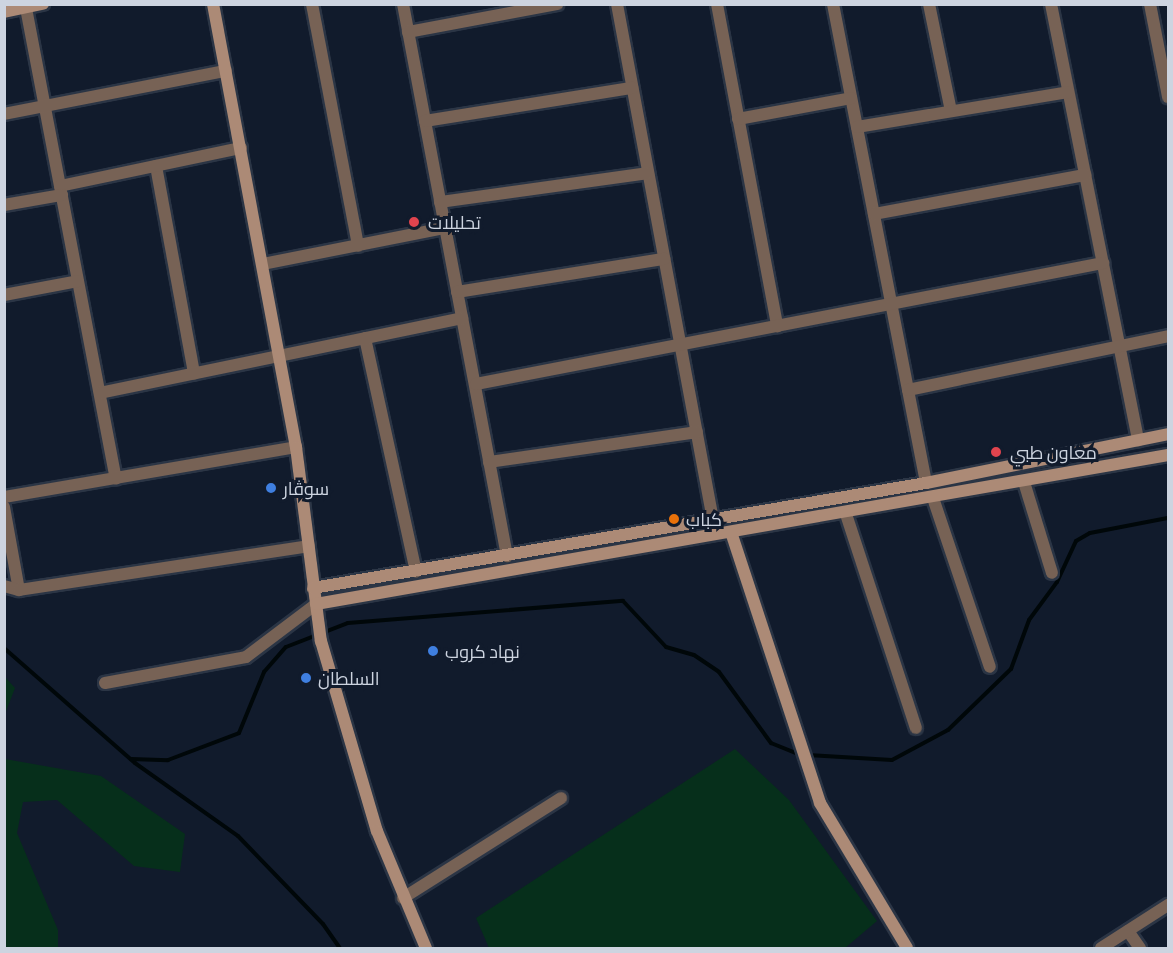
<!DOCTYPE html>
<meta charset="utf-8">
<style>
body{margin:0}
#map{position:relative;width:1173px;height:953px;overflow:hidden;background:#111b2c;font-family:Commissioner,Cairo,sans-serif}
div>[style]{position:absolute}
[style*='--x']{left:calc(var(--x)*1px);top:calc(var(--y)*1px);width:calc(var(--w)*1px);rotate:calc(var(--a)*1deg)}
.green>*{inset:0;background:#062f1b}
.stream>*{height:4px;margin:-2px;padding:0 2px;transform-origin:2px;border-radius:2px;background:#000709}
.roads{filter:drop-shadow(2px 0 #2b3545) drop-shadow(-2px 0 #2b3545) drop-shadow(0 2px #2b3545) drop-shadow(0 -2px #2b3545)}
.street>*{height:12px;margin:-6px;padding:0 6px;transform-origin:6px;border-radius:6px;background:#776255}
.secondary>*{height:12px;margin:-6px;padding:0 6px;transform-origin:6px;border-radius:6px;background:#ac8a76}
.dots>*{width:16px;height:16px;translate:-50% -50%;box-sizing:border-box;border:3px solid #111b2c;border-radius:50%}
span{translate:-50% -50%;white-space:nowrap;text-align:center;line-height:1.15;-webkit-text-stroke:6px #111b2c;paint-order:stroke}
.poi-label{font-size:18px;color:#cdd4e0}
.left{translate:0 -50%;text-align:left}
.frame{position:absolute;inset:0;border:6px solid #cdd4e0;pointer-events:none}
</style>
<div id="map">
<div class="green">
<i style="clip-path:polygon(5px 677px,15px 688px,5px 714px)"></i>
<i style="clip-path:polygon(735px 749px,789px 800px,877px 921px,845px 948px,489px 948px,476px 918px)"></i>
<i style="clip-path:polygon(5px 759px,101px 776px,185px 834px,180px 872px,134px 866px,57px 800px,23px 802px,17px 833px,58px 930px,58px 948px,5px 948px)"></i>
</div>
<div class="stream">
<i style="--x:4;--y:648;--w:174;--a:41.3"></i>
<i style="--x:135;--y:763;--w:126;--a:35.3"></i>
<i style="--x:238;--y:836;--w:122;--a:46"></i>
<i style="--x:323;--y:924;--w:29;--a:55"></i>
<i style="--x:808;--y:755;--w:84;--a:3.4"></i>
<i style="--x:892;--y:760;--w:64;--a:-28.2"></i>
<i style="--x:948;--y:730;--w:88;--a:-44.1"></i>
<i style="--x:1011;--y:669;--w:52;--a:-69.8"></i>
<i style="--x:1029;--y:620;--w:47;--a:-53.6"></i>
<i style="--x:1057;--y:582;--w:45;--a:-65.1"></i>
<i style="--x:1076;--y:541;--w:16;--a:-30"></i>
<i style="--x:1090;--y:533;--w:79;--a:-10.9"></i>
<i style="--x:131;--y:759;--w:37;--a:2"></i>
<i style="--x:168;--y:760;--w:76;--a:-20.8"></i>
<i style="--x:239;--y:733;--w:66;--a:-67.7"></i>
<i style="--x:264;--y:672;--w:33;--a:-49"></i>
<i style="--x:286;--y:647;--w:66;--a:-21.2"></i>
<i style="--x:348;--y:623;--w:276;--a:-4.6"></i>
<i style="--x:623;--y:601;--w:63;--a:46.9"></i>
<i style="--x:666;--y:647;--w:29;--a:16"></i>
<i style="--x:694;--y:655;--w:30;--a:34"></i>
<i style="--x:719;--y:672;--w:88;--a:53.8"></i>
<i style="--x:771;--y:743;--w:31;--a:22"></i>
</div>
<div class="roads">
<div class="street">
<i style="--x:312;--y:4;--w:246;--a:79.2"></i>
<i style="--x:403;--y:4;--w:562;--a:79.33"></i>
<i style="--x:617;--y:4;--w:525;--a:79.46"></i>
<i style="--x:717;--y:4;--w:328;--a:79.4"></i>
<i style="--x:833;--y:4;--w:488;--a:79"></i>
<i style="--x:929;--y:4;--w:109;--a:78.4"></i>
<i style="--x:1051;--y:4;--w:445;--a:78.7"></i>
<i style="--x:1150;--y:4;--w:95;--a:79"></i>
<i style="--x:26;--y:8;--w:479;--a:79.2"></i>
<i style="--x:408;--y:32;--w:152;--a:-10.6"></i>
<i style="--x:4;--y:114;--w:226;--a:-11"></i>
<i style="--x:738;--y:119;--w:115;--a:-10.5"></i>
<i style="--x:425;--y:121;--w:210;--a:-9.1"></i>
<i style="--x:857;--y:127;--w:214;--a:-9.4"></i>
<i style="--x:156;--y:166;--w:211;--a:79.6"></i>
<i style="--x:60;--y:186;--w:185;--a:-11.9"></i>
<i style="--x:440;--y:202;--w:210;--a:-7.9"></i>
<i style="--x:4;--y:205;--w:59;--a:-9.8"></i>
<i style="--x:874;--y:214;--w:215;--a:-10.5"></i>
<i style="--x:263;--y:264;--w:186;--a:-11.2"></i>
<i style="--x:457;--y:292;--w:210;--a:-9.1"></i>
<i style="--x:4;--y:295;--w:75;--a:-10.7"></i>
<i style="--x:365;--y:338;--w:239;--a:77.7"></i>
<i style="--x:476;--y:384;--w:639;--a:-10.92"></i>
<i style="--x:908;--y:390;--w:266;--a:-11.7"></i>
<i style="--x:100;--y:393;--w:370;--a:-11.7"></i>
<i style="--x:489;--y:462;--w:210;--a:-8.2"></i>
<i style="--x:1024;--y:482;--w:95;--a:72.9"></i>
<i style="--x:4;--y:497;--w:296;--a:-9.7"></i>
<i style="--x:933;--y:498;--w:178;--a:71.4"></i>
<i style="--x:4;--y:507;--w:84;--a:79.8"></i>
<i style="--x:846;--y:514;--w:225;--a:71.9"></i>
<i style="--x:4;--y:586;--w:16;--a:15"></i>
<i style="--x:19;--y:590;--w:293;--a:-8.6"></i>
<i style="--x:105;--y:683;--w:143;--a:-10.4"></i>
<i style="--x:246;--y:657;--w:88;--a:-37.1"></i>
<i style="--x:403;--y:898;--w:187;--a:-32.3"></i>
<i style="--x:1128;--y:931;--w:21;--a:55"></i>
<i style="--x:1101;--y:948;--w:80;--a:-32.7"></i>
</div>
<div class="secondary">
<i style="--x:213;--y:4;--w:451;--a:79.4"></i>
<i style="--x:296;--y:447;--w:196;--a:82.7"></i>
<i style="--x:321;--y:641;--w:198;--a:73.6"></i>
<i style="--x:377;--y:831;--w:127;--a:67.3"></i>
<i style="--x:4;--y:12;--w:40;--a:-12"></i>
<i style="--x:732;--y:535;--w:282;--a:71.8"></i>
<i style="--x:820;--y:803;--w:169;--a:59"></i>
<i style="--x:313;--y:588;--w:622;--a:-9.72"></i>
<i style="--x:926;--y:483;--w:247;--a:-11.4"></i>
<i style="--x:316;--y:604;--w:865;--a:-9.92"></i>
</div>
</div>
<div class="dots">
<i style="left:414px;top:222px;background:#e0444e"></i>
<i style="left:996px;top:452px;background:#e0444e"></i>
<i style="left:271px;top:488px;background:#3f7fe0"></i>
<i style="left:674px;top:519px;background:#e8710a"></i>
<i style="left:433px;top:651px;background:#3f7fe0"></i>
<i style="left:306px;top:678px;background:#3f7fe0"></i>
</div>
<div class="poi-label">
<span class="left" style="left:428px;top:222px">تحلیلات</span>
<span class="left" style="left:1010px;top:452px">معاون طبي</span>
<span class="left" style="left:283px;top:488px">سوڤار</span>
<span class="left" style="left:686px;top:519px">كباب</span>
<span class="left" style="left:445px;top:651px">نهاد كروب</span>
<span class="left" style="left:318px;top:678px">السلطان</span>
</div>
<div class="frame"></div>
</div>
